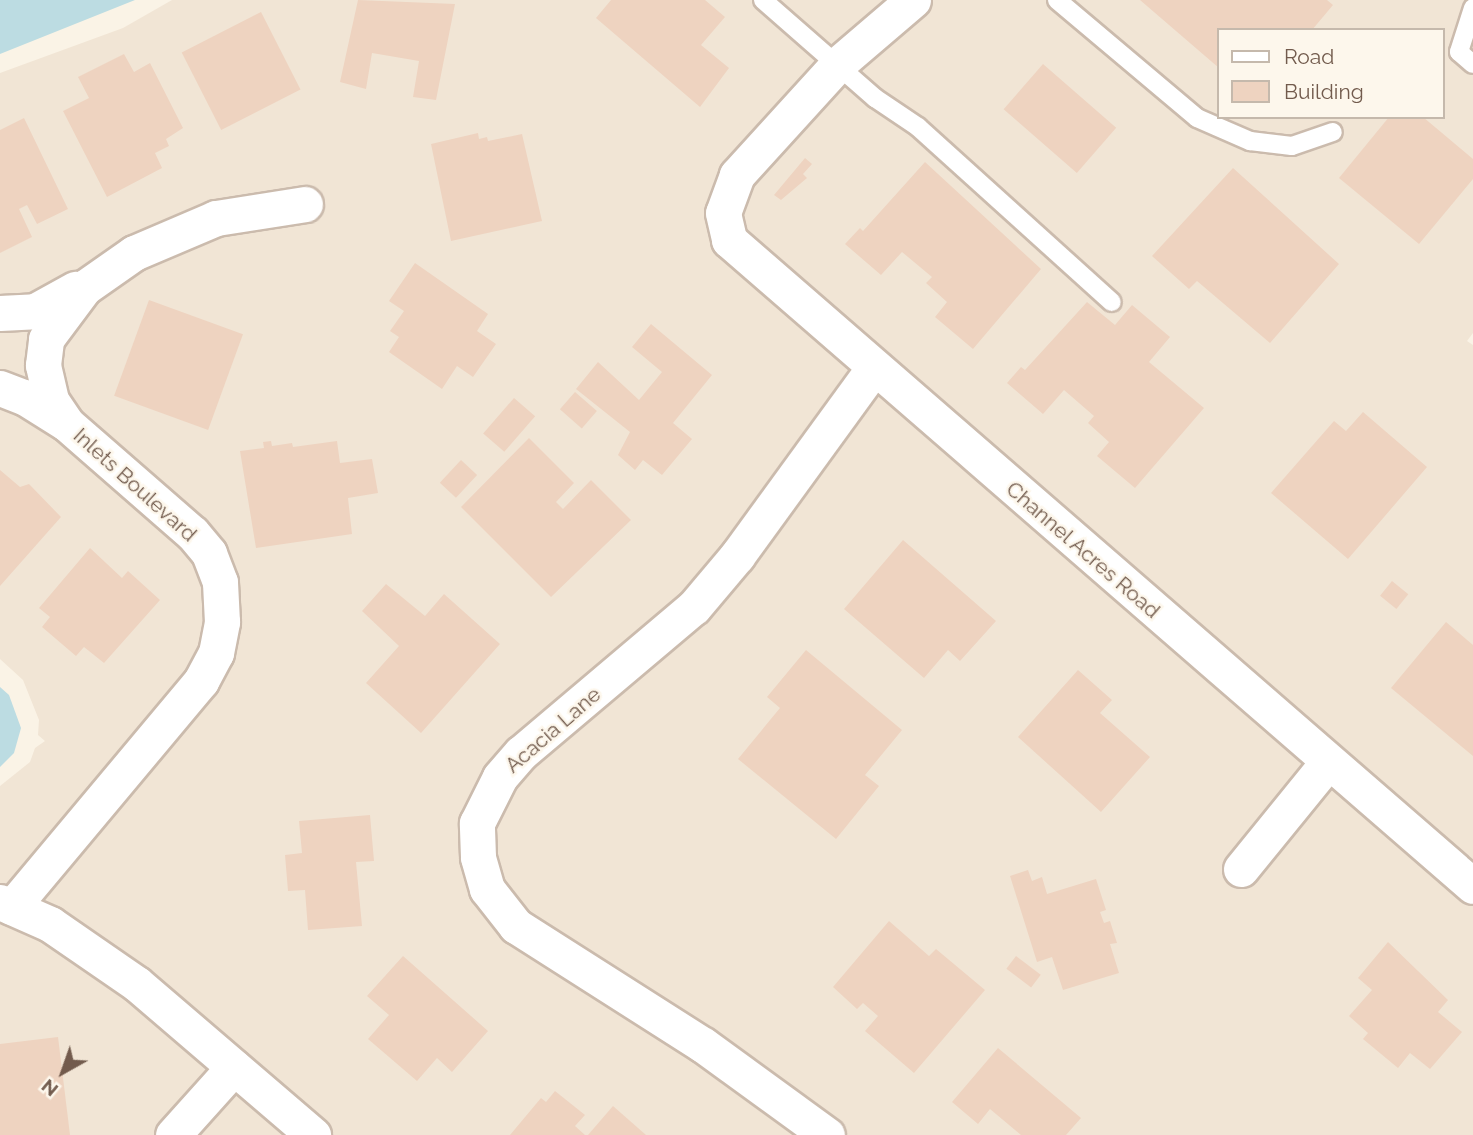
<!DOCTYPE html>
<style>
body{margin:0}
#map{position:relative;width:1473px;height:1135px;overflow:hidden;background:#faf3e6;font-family:Raleway,sans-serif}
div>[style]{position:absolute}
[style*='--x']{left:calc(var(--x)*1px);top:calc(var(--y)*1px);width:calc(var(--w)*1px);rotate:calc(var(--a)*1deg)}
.residential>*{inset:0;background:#f1e5d5}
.water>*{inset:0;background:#bcdce2}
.building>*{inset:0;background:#eed3c0;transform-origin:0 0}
.roads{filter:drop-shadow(2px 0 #cbbbad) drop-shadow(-2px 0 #cbbbad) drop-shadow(0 2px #cbbbad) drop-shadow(0 -2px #cbbbad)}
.service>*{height:18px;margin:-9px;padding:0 9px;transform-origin:9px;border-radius:9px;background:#fff}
.minor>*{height:35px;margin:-17.5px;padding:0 17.5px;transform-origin:17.5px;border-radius:17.5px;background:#fff}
span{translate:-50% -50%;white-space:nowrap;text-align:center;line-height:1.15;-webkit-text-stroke:5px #fdf7ec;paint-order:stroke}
.street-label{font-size:21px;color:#725b4d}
.legend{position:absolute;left:1217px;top:28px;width:228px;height:91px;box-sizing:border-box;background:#fdf7ec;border:2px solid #c5b9ac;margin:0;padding:9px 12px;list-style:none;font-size:21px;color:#725b4d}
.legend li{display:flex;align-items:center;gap:14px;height:35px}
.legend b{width:35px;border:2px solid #c5b9ac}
.north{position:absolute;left:28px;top:1037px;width:70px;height:70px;-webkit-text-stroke:5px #fdf7ec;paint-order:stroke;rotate:220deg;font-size:19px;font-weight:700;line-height:28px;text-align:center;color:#725b4d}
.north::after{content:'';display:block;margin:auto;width:24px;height:32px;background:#725b4d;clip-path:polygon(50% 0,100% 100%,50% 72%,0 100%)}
</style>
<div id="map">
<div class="residential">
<i style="clip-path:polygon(evenodd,172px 0,1473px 0,1473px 333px,1467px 341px,1473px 345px,1473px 1135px,0 1135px,0 786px,30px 762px,35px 748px,45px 741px,38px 735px,39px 720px,23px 680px,0 659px,0 73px,123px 28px,172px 0,1219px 30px,1443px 30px,1443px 117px,1219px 117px,1219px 30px)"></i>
</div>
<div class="water">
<i style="clip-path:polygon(0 0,135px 0,0 54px)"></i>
<i style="clip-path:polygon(0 687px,9px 695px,21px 728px,14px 753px,0 767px)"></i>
</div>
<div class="building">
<i style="clip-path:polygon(358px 0,455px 4px,436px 100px,413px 97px,419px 61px,372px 53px,366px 89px,340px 82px)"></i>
<i style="clip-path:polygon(611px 0,705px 0,725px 17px,701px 45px,729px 68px,700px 107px,596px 18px)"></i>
<i style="clip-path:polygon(1140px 0,1327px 0,1333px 5px,1312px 30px,1219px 30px,1219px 68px)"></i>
<i style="left:261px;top:12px;width:87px;height:89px;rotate:63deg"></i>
<i style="clip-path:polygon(124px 54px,134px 72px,150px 63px,183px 128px,166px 139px,169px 146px,155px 153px,162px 168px,107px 197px,63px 111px,89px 98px,78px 77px)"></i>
<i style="left:1043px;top:64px;width:97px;height:60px;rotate:41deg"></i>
<i style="clip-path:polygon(1389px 117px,1423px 117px,1473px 159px,1473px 179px,1419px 244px,1339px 178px)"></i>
<i style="clip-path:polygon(24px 118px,68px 209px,37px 224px,27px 205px,19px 209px,32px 237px,0 253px,0 130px)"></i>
<i style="clip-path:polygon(478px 133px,479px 139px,487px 137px,488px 141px,522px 134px,542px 221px,451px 241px,431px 144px)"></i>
<i style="clip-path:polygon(805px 158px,812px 164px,803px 174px,807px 178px,781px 200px,774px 195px)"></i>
<i style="clip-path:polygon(925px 162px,1041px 269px,973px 349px,935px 317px,947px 302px,926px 283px,932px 277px,902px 252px,881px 275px,845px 244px,860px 228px,863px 231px)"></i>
<i style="clip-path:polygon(1233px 168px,1339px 264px,1270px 343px,1197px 281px,1189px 289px,1152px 256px)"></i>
<i style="clip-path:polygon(415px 263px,488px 314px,477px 331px,496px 344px,473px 377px,457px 366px,442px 389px,389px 352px,399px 337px,390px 331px,404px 311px,389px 301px)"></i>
<i style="left:149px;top:300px;width:100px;height:102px;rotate:20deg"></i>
<i style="clip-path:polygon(1087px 302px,1115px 325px,1132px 305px,1170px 337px,1149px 362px,1204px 408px,1135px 488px,1097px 456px,1109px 442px,1088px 423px,1094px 416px,1064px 390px,1043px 414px,1007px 383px,1021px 367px,1025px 370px)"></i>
<i style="clip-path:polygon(651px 324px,712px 375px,673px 423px,692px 439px,662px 475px,643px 460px,635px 470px,618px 455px,630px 432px,576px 389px,598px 362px,639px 400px,662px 372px,632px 347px)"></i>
<i style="left:575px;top:392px;width:29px;height:23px;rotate:41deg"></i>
<i style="left:514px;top:398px;width:28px;height:47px;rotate:41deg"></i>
<i style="clip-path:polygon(1363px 412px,1427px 467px,1348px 559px,1271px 493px,1334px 421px,1346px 431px)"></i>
<i style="clip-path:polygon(529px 438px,574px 483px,556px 502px,563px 509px,591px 480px,631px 520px,551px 597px,461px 507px)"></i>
<i style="clip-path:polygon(271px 441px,272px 446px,292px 443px,293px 447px,337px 441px,340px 463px,372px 459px,378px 493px,348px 498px,352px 534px,256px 548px,240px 451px,264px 448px,263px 442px)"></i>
<i style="left:461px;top:460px;width:22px;height:31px;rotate:43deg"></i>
<i style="clip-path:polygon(0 470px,20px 487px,29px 484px,61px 517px,0 586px)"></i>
<i style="clip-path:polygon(903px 540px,996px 621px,960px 661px,948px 650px,924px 678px,844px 609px)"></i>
<i style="clip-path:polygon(90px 548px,122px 578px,128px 571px,160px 600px,104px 663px,84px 647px,76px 656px,42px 627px,50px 617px,39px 608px)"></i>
<i style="left:1392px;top:581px;width:21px;height:19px;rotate:39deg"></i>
<i style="clip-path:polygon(386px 584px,425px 616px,444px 594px,500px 644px,421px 733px,366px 683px,399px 646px,362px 611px)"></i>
<i style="clip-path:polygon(1446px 622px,1473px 645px,1473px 756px,1391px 688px)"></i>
<i style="clip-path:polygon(806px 650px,902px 730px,865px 775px,879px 786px,836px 839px,738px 759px,780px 708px,767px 697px)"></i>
<i style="clip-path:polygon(1078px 670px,1112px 700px,1100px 713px,1150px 757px,1101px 812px,1018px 737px)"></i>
<i style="clip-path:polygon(370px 815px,374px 861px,356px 862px,362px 926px,308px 930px,305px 890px,288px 891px,285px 855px,302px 853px,299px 821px)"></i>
<i style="clip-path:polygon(1028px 870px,1032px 881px,1042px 877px,1047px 894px,1096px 879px,1106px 910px,1100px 912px,1104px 923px,1110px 921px,1117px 943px,1110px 944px,1119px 973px,1063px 990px,1052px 957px,1037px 962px,1010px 876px)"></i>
<i style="clip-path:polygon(889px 921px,929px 956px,936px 949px,985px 990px,914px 1073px,865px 1031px,878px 1016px,863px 1003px,857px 1009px,833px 987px)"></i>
<i style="clip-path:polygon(1388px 942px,1448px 1000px,1438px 1012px,1462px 1032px,1430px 1069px,1410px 1053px,1398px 1068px,1363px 1039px,1368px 1033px,1349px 1016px,1372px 990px,1358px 978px)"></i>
<i style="clip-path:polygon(403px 956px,488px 1031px,452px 1072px,437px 1058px,417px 1081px,368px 1039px,389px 1015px,367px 996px)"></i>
<i style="left:1016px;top:956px;width:31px;height:16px;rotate:37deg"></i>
<i style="clip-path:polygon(58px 1037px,70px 1135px,0 1135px,0 1044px)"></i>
<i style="clip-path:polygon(998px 1048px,1081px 1118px,1066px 1135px,1021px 1135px,990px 1109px,978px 1124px,952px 1102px)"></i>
<i style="clip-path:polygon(555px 1091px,585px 1115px,575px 1126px,585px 1135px,510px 1135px,541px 1098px,546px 1102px)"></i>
<i style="clip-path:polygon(613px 1106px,646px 1135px,588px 1135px)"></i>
</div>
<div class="roads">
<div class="service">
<i style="--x:763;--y:0;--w:149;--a:41.2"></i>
<i style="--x:875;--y:98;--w:52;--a:34"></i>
<i style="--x:918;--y:127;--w:261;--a:42.1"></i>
<i style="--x:1057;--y:0;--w:183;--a:40.1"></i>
<i style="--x:1197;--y:118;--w:58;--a:23.5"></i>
<i style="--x:1250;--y:141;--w:42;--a:6.8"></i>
<i style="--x:1292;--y:146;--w:43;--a:-18.9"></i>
<i style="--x:1473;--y:8;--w:46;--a:107.7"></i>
<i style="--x:1459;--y:52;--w:18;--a:41"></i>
</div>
<div class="minor">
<i style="--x:913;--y:0;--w:100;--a:139.5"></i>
<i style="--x:837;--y:65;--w:149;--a:132.3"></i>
<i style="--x:737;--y:175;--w:40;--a:110.2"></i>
<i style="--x:723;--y:213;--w:28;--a:77"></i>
<i style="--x:729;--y:240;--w:985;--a:40.97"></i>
<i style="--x:0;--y:313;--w:35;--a:-3"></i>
<i style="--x:35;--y:311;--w:46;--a:-28.8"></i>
<i style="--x:0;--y:388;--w:26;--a:21"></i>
<i style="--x:24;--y:397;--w:47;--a:32"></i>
<i style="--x:1241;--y:869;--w:138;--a:-50.9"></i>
<i style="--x:0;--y:902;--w:55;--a:23.7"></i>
<i style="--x:50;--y:924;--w:106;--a:34.6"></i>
<i style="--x:137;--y:984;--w:232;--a:40.6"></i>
<i style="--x:12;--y:907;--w:295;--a:-50.1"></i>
<i style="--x:201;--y:681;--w:32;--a:-62"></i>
<i style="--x:216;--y:653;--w:32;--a:-79"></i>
<i style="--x:222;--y:622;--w:40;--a:-92.9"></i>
<i style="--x:220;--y:582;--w:31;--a:-111"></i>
<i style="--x:209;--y:553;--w:26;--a:-130"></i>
<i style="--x:192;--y:533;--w:166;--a:-138.9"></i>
<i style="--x:67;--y:424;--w:29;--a:-124"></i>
<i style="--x:51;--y:400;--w:36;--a:-103"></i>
<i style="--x:43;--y:365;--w:26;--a:-83"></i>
<i style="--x:46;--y:339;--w:64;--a:-53.3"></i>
<i style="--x:84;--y:288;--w:61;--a:-35"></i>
<i style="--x:134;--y:253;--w:89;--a:-23.1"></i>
<i style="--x:216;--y:218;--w:90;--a:-8.9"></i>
<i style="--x:173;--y:1135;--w:91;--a:-48.1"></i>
<i style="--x:827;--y:1135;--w:153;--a:-144"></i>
<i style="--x:703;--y:1045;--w:222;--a:-147.5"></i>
<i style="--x:516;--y:926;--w:47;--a:-128.1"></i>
<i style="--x:487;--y:889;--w:33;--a:-106"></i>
<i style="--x:478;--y:857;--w:34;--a:-92"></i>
<i style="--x:477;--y:823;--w:51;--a:-63.4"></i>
<i style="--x:500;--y:777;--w:32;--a:-49"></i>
<i style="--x:521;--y:753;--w:226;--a:-40.2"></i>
<i style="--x:694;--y:607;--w:67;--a:-49.9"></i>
<i style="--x:737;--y:556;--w:231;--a:-54"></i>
</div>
</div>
<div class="street-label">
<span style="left:135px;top:485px;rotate:42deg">Inlets Boulevard</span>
<span style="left:1083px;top:550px;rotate:41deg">Channel Acres Road</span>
<span style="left:553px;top:730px;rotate:-41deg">Acacia Lane</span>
</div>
<ul class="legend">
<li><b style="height:9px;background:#fff"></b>Road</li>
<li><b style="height:19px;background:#eed3c0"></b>Building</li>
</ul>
<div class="north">N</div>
</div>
